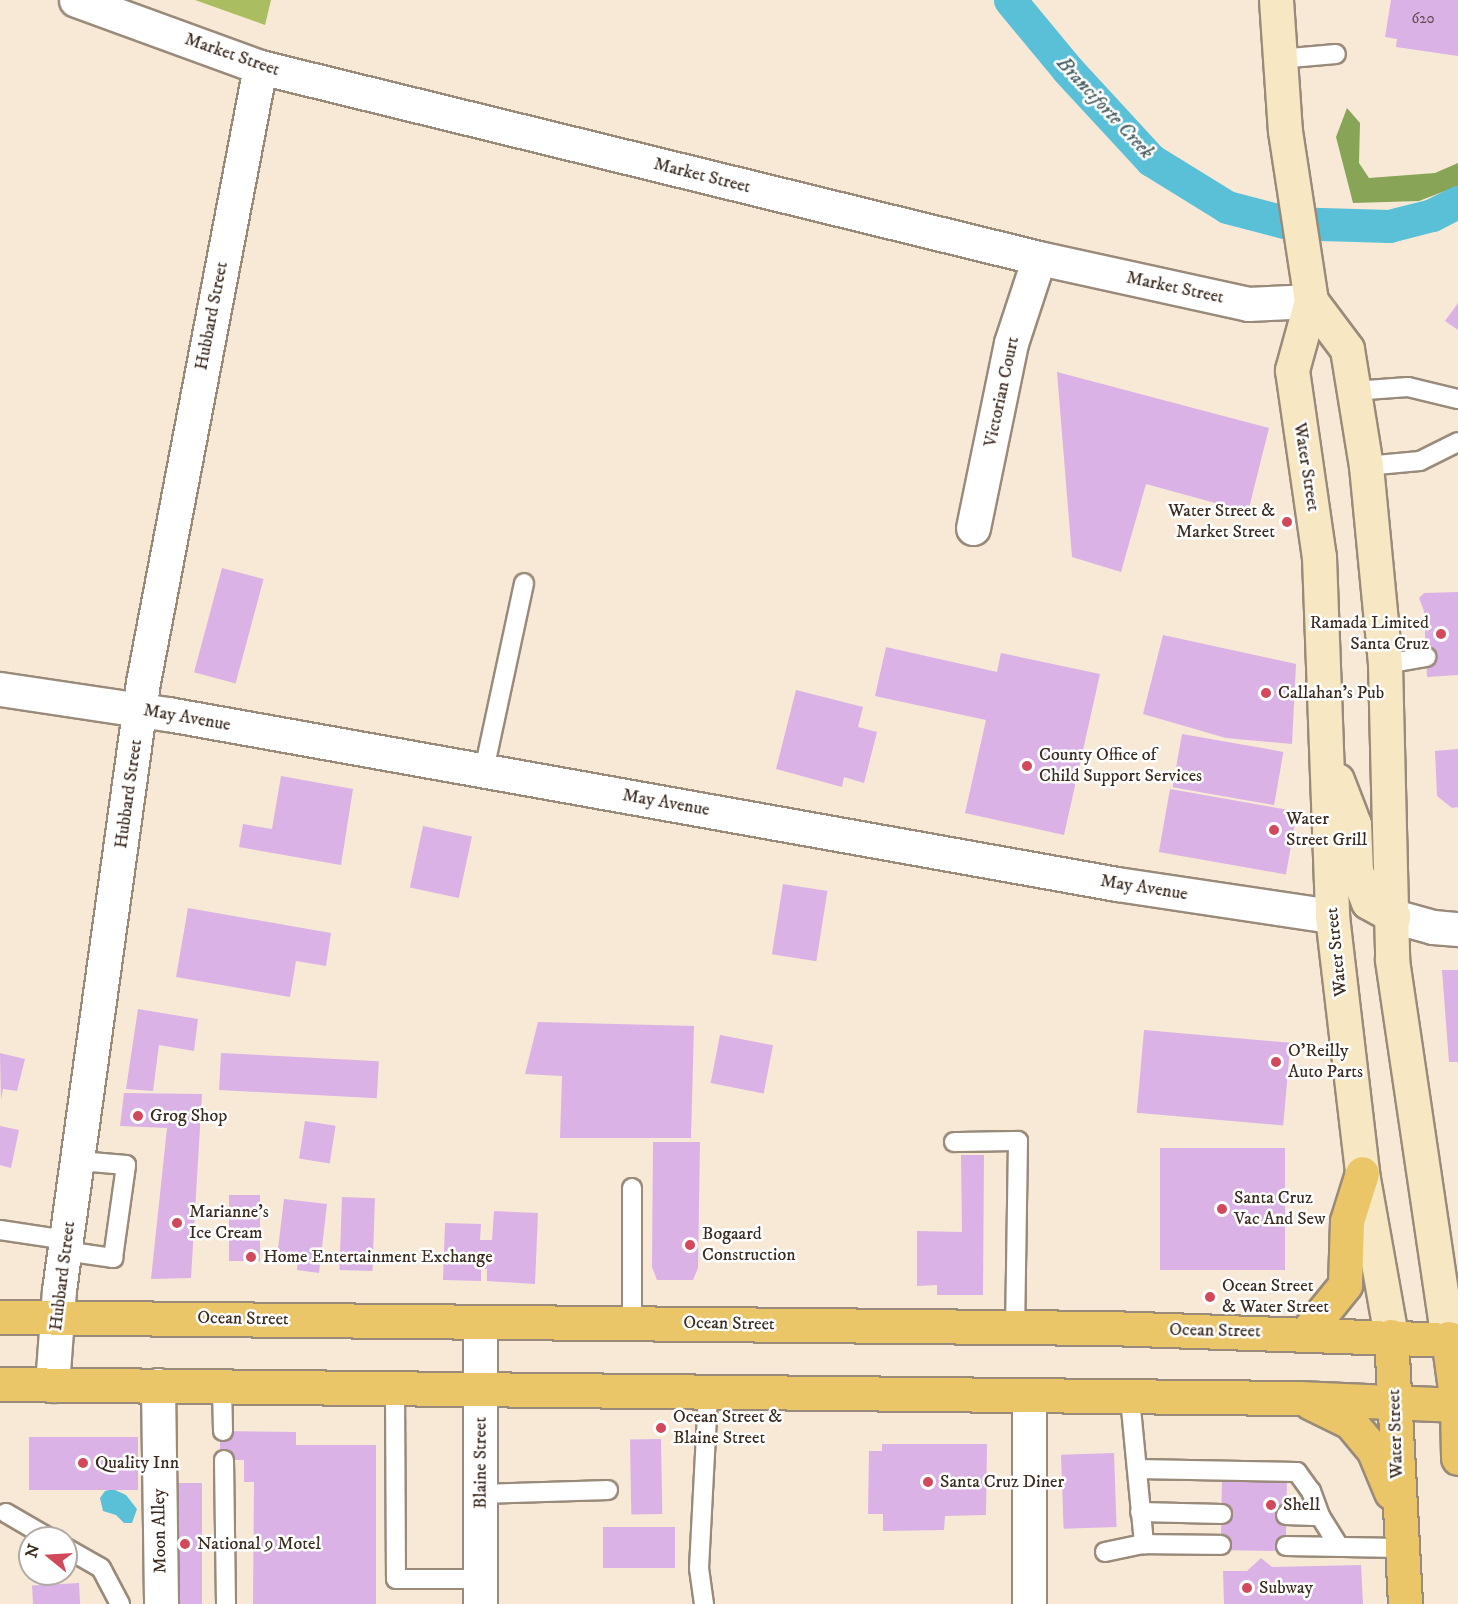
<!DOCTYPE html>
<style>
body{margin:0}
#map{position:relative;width:1458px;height:1604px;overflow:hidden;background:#f7e9d6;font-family:"IM FELL DW Pica",serif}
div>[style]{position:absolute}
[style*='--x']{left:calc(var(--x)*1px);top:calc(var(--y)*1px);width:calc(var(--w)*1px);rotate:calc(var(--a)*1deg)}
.green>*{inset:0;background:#aabd61}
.forest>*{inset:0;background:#87a457}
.water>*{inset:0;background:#59c0d7}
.canal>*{height:33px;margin:-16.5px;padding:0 16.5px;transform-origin:16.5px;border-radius:16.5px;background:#59c0d7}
.building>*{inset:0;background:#dab2e6;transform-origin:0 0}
.roads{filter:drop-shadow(2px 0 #998a7a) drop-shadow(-2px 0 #998a7a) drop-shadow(0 2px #998a7a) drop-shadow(0 -2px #998a7a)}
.service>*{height:18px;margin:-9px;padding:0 9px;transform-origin:9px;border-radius:9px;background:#fff}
.minor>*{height:33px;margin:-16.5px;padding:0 16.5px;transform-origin:16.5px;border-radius:16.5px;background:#fff}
.tertiary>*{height:33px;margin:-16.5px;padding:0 16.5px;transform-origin:16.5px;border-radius:16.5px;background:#fff}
.secondary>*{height:33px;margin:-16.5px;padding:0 16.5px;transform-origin:16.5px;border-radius:16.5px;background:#f7e8c3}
.primary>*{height:33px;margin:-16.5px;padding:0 16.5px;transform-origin:16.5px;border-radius:16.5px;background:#ebc669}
.dots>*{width:16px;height:16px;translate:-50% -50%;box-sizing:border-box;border:3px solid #fff;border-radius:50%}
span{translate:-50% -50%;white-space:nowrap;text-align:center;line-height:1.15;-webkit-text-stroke:5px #fff;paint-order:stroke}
.number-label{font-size:15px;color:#634c50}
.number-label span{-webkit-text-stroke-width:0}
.street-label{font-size:18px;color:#3b2a1e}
.poi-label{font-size:18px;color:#3b2a1e}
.right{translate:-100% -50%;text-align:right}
.left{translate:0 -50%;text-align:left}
.water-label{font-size:20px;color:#465e5f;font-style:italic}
.north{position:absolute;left:18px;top:1526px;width:60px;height:60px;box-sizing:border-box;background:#fff;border:2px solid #b1aaa5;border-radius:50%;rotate:288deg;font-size:16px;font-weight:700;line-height:24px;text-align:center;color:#3b2a1e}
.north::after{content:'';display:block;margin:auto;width:21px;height:27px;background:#d1495b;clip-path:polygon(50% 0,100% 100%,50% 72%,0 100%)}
</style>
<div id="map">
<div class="green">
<i style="clip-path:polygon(195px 0,271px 0,265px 25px)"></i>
</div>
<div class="forest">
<i style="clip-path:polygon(1347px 108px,1360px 123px,1359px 163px,1369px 178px,1435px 173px,1458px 163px,1458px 186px,1419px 201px,1353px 203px,1336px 137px)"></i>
</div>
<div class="water">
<i style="clip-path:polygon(113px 1489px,126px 1495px,137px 1509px,132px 1523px,124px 1523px,116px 1515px,103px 1511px,100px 1498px,105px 1491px)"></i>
</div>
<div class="canal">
<i style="--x:1010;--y:0;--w:89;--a:50.4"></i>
<i style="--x:1067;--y:69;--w:124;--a:47.3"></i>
<i style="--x:1151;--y:160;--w:89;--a:31.7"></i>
<i style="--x:1227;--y:207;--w:63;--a:14.7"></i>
<i style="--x:1288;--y:223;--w:101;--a:1.7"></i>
<i style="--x:1389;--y:226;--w:44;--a:-14.3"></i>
<i style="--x:1432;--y:215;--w:29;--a:-27"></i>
</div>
<div class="building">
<i style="clip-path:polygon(1391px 0,1458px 0,1458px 56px,1396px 47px,1397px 39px,1385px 37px)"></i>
<i style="clip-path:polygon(1458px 303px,1458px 330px,1445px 321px)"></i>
<i style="clip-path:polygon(1057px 372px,1269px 428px,1248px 512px,1146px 484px,1121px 572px,1072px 557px)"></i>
<i style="left:222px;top:568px;width:43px;height:108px;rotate:15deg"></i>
<i style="clip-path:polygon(1458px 592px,1458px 675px,1427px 677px,1424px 611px,1419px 598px,1424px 593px)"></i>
<i style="clip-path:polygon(1163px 635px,1296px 664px,1292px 744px,1226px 738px,1143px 714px)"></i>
<i style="clip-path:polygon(886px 647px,997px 672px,1001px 653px,1100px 674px,1064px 835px,965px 813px,986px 720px,875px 696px)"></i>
<i style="clip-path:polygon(796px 690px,863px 707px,858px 727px,877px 732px,864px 783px,844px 777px,842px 787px,776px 769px)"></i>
<i style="left:1182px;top:734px;width:103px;height:54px;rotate:10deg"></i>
<i style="clip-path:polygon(1458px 749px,1458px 807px,1452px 808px,1437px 796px,1435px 751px)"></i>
<i style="clip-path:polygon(281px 776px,353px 789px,341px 865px,239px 847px,243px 824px,272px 829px)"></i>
<i style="left:1170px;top:789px;width:129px;height:64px;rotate:10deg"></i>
<i style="left:423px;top:826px;width:50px;height:63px;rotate:12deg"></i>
<i style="left:783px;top:884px;width:45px;height:71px;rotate:9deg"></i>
<i style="clip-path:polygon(188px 908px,331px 933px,326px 966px,296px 961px,290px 997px,176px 977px)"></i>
<i style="clip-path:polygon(1442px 970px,1458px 970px,1458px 1062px,1449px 1062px)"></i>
<i style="clip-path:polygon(138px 1009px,198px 1019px,194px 1051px,159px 1045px,153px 1091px,126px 1089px)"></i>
<i style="clip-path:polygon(538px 1022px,694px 1026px,691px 1138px,560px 1138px,562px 1076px,525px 1074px)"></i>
<i style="left:1144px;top:1030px;width:147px;height:83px;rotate:5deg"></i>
<i style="left:720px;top:1035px;width:54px;height:49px;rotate:11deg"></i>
<i style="clip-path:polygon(0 1053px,25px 1059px,17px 1091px,3px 1089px,1px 1100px)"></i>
<i style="left:221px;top:1053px;width:158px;height:37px;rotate:3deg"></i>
<i style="clip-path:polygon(124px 1093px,202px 1094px,191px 1278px,151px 1279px,167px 1128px,120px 1126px)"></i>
<i style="left:305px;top:1121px;width:31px;height:38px;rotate:9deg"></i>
<i style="clip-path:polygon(0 1126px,19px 1130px,11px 1168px,0 1165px)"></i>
<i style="clip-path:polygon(653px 1142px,700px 1142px,698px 1268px,693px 1280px,657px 1280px,652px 1267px)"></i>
<i style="left:1160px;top:1148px;width:125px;height:122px"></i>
<i style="clip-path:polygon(961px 1155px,984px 1155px,983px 1295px,937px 1295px,937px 1285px,917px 1286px,917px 1231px,962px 1232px)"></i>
<i style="left:229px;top:1195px;width:31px;height:66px"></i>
<i style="left:342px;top:1197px;width:33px;height:73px;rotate:2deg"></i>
<i style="clip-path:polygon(284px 1199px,327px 1204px,319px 1273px,297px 1270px,298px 1259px,277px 1257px)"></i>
<i style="clip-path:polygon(494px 1211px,538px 1213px,535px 1284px,487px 1281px,487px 1269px,481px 1269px,481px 1281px,443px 1280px,445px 1223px,481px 1224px,480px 1240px,492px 1240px)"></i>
<i style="clip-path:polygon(220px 1431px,296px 1432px,296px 1445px,376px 1445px,376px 1604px,253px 1604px,254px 1482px,244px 1482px,244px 1460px,220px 1460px)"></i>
<i style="left:29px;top:1437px;width:109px;height:53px"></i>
<i style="left:661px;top:1439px;width:75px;height:31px;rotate:89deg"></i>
<i style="clip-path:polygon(882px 1444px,987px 1444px,986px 1515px,945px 1516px,944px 1530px,883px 1531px,883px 1514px,868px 1514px,869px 1451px,882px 1451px)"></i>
<i style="left:1114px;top:1453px;width:74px;height:53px;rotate:88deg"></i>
<i style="left:1222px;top:1478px;width:65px;height:72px;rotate:1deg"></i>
<i style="left:167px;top:1483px;width:35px;height:121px"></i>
<i style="left:603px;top:1527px;width:72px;height:41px"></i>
<i style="clip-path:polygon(1261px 1558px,1272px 1567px,1361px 1565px,1363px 1604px,1224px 1604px,1223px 1571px,1247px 1571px)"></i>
<i style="left:79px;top:1583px;width:21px;height:47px;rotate:87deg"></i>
</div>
<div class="roads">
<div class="service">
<i style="--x:1279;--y:59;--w:57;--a:-5"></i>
<i style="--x:1353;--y:391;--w:55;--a:-4.2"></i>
<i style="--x:1408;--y:387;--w:51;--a:13.5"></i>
<i style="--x:1366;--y:466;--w:54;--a:-5.3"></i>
<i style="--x:1420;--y:461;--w:42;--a:-26.6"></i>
<i style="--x:1385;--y:664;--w:42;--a:-9.7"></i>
<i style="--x:484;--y:770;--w:191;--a:-77.9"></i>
<i style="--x:954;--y:1142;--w:64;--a:-0.9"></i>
<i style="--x:1018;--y:1141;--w:186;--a:90.9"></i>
<i style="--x:0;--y:1230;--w:68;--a:8.5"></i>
<i style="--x:65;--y:1251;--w:49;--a:8.3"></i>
<i style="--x:113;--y:1258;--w:94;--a:-82"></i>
<i style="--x:126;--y:1165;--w:47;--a:-175.1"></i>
<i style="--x:632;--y:1323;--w:135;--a:-90"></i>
<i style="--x:222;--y:1386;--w:45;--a:88.7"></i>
<i style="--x:395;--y:1390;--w:189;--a:89.7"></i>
<i style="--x:396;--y:1579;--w:84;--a:0"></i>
<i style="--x:1130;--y:1398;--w:147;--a:84.5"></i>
<i style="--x:1144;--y:1544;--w:77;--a:0.7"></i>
<i style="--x:224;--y:1460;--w:144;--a:89.2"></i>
<i style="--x:1137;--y:1469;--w:160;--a:1.1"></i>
<i style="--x:1297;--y:1472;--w:24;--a:54"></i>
<i style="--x:1311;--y:1491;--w:27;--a:70"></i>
<i style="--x:481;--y:1494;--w:127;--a:-1.8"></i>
<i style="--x:1140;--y:1512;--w:82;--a:1.4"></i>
<i style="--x:6;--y:1513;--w:50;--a:30.2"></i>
<i style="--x:1286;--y:1515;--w:34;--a:2"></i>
<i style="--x:1320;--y:1516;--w:36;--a:58"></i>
<i style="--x:1286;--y:1546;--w:115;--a:1"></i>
<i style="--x:66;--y:1548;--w:40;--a:29.7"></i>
<i style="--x:101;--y:1568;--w:41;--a:62.2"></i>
<i style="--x:1105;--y:1552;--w:40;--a:-12"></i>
<i style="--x:704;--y:1604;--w:36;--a:-98"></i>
<i style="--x:699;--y:1568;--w:174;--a:-87"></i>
</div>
<div class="minor">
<i style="--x:973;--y:528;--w:189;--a:-78.4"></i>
<i style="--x:1011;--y:343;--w:89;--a:-71.8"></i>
<i style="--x:0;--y:689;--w:170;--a:8.5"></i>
<i style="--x:168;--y:714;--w:964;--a:10.16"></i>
<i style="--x:1117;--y:884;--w:217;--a:8.5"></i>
<i style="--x:1393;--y:916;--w:41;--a:15.4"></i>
<i style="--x:1433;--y:927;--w:25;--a:5"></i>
<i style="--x:52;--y:1385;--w:95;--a:-85.8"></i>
<i style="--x:59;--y:1290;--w:614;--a:-82.13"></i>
<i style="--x:143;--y:682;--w:626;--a:-79.23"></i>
<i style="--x:158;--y:1385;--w:219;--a:89.2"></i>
<i style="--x:1029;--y:1397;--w:207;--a:90"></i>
<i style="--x:480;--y:1604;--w:282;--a:-90"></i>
</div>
<div class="tertiary">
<i style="--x:76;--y:0;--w:196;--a:20"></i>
<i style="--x:260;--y:67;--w:802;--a:13.78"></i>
<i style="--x:1039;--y:258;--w:214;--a:12.4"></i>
<i style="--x:1248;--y:304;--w:63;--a:-2.7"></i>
</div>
<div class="secondary">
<i style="--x:1276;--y:0;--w:131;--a:86.1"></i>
<i style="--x:1285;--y:131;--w:172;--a:81.3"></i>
<i style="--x:1311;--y:301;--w:72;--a:105.4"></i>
<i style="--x:1292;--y:370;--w:189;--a:81.8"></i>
<i style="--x:1319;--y:557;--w:359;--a:87.9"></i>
<i style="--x:1332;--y:916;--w:259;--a:83.3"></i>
<i style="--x:1362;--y:1173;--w:166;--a:79.9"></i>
<i style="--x:1311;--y:301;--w:60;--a:53.1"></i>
<i style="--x:1347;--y:349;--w:119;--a:80.8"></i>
<i style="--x:1366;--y:466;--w:199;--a:84.5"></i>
<i style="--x:1385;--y:664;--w:296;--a:88.6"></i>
<i style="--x:1392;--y:960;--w:382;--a:81.6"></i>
<i style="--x:1337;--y:780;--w:47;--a:68.9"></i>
<i style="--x:1354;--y:824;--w:47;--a:87.6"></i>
<i style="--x:1356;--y:871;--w:33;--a:69"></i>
<i style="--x:1368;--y:902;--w:29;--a:29"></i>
</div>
<div class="primary">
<i style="--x:0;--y:1317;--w:1109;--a:0.57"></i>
<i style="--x:1109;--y:1328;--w:349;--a:2"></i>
<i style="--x:1306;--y:1333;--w:62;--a:-50.9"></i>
<i style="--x:1345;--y:1285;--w:64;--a:-88.2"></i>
<i style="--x:1347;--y:1221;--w:50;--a:-72.6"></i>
<i style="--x:1391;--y:1336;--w:268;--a:87"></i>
<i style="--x:1448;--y:1338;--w:67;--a:82.2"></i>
<i style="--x:1457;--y:1404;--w:54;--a:88.9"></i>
<i style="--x:0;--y:1384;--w:1298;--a:0.62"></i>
<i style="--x:1298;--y:1398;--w:160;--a:2.5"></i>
<i style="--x:1311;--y:1403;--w:43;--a:26"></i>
<i style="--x:1350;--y:1422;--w:35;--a:50"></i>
<i style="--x:1373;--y:1449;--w:47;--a:67.3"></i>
</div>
</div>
<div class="dots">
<i style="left:1287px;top:522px;background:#d1495b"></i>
<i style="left:1441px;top:634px;background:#d1495b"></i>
<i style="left:1266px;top:693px;background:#d1495b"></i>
<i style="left:1027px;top:766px;background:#d1495b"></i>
<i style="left:1274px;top:830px;background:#d1495b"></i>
<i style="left:1276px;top:1062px;background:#d1495b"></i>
<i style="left:138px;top:1116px;background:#d1495b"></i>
<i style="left:1222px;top:1209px;background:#d1495b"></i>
<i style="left:177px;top:1223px;background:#d1495b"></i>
<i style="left:690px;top:1245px;background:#d1495b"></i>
<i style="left:251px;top:1257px;background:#d1495b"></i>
<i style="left:1210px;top:1297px;background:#d1495b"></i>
<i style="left:661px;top:1428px;background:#d1495b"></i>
<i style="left:83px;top:1463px;background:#d1495b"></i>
<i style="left:928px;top:1482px;background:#d1495b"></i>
<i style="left:1271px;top:1505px;background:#d1495b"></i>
<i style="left:185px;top:1544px;background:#d1495b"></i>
<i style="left:1247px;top:1588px;background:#d1495b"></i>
</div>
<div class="number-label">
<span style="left:1423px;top:19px">620</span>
</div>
<div class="street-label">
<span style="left:232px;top:55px;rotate:19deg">Market Street</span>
<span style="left:702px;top:176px;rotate:14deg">Market Street</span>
<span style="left:1175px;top:288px;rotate:12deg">Market Street</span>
<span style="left:212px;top:316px;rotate:-79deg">Hubbard Street</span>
<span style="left:1002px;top:392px;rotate:-78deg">Victorian Court</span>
<span style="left:1306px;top:467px;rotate:81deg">Water Street</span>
<span style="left:187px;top:718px;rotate:10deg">May Avenue</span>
<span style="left:129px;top:794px;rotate:-82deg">Hubbard Street</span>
<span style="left:666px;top:803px;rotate:10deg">May Avenue</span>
<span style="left:1144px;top:888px;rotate:9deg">May Avenue</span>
<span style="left:1337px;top:952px;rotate:-96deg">Water Street</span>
<span style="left:63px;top:1276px;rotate:-83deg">Hubbard Street</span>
<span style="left:243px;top:1319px;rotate:1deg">Ocean Street</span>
<span style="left:729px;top:1324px;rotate:1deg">Ocean Street</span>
<span style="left:1215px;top:1331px;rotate:1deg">Ocean Street</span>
<span style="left:1396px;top:1434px;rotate:-92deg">Water Street</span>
<span style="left:481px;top:1463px;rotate:-90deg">Blaine Street</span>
<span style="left:160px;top:1531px;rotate:-91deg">Moon Alley</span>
</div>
<div class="poi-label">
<span class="right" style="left:1275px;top:522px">Water Street &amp;<br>Market Street</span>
<span class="right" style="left:1429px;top:634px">Ramada Limited<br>Santa Cruz</span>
<span class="left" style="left:1278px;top:693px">Callahan's Pub</span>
<span class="left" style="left:1039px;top:766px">County Office of<br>Child Support Services</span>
<span class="left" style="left:1286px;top:830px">Water<br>Street Grill</span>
<span class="left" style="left:1288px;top:1062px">O'Reilly<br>Auto Parts</span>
<span class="left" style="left:150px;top:1116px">Grog Shop</span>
<span class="left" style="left:1234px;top:1209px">Santa Cruz<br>Vac And Sew</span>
<span class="left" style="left:189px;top:1223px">Marianne's<br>Ice Cream</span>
<span class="left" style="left:702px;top:1245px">Bogaard<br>Construction</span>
<span class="left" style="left:263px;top:1257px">Home Entertainment Exchange</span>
<span class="left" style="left:1222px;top:1297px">Ocean Street<br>&amp; Water Street</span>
<span class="left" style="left:673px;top:1428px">Ocean Street &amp;<br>Blaine Street</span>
<span class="left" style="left:95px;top:1463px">Quality Inn</span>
<span class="left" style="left:940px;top:1482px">Santa Cruz Diner</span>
<span class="left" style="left:1283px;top:1505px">Shell</span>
<span class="left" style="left:197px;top:1544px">National 9 Motel</span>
<span class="left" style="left:1259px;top:1588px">Subway</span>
</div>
<div class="water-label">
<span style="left:1105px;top:108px;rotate:47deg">Branciforte Creek</span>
</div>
<div class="north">N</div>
</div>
